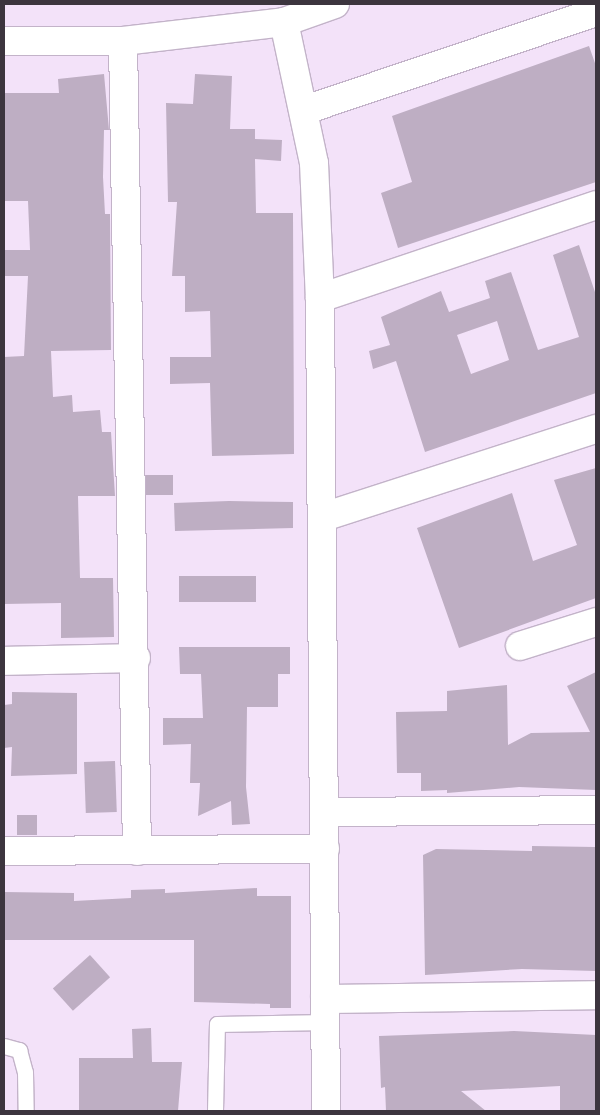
<!DOCTYPE html>
<style>
body{margin:0}
#map{position:relative;width:600px;height:1115px;overflow:hidden;background:#f3e2f9;font-family:Poppins,sans-serif}
div>[style]{position:absolute}
[style*='--x']{left:calc(var(--x)*1px);top:calc(var(--y)*1px);width:calc(var(--w)*1px);rotate:calc(var(--a)*1deg)}
.building>*{inset:0;background:#beaec3;transform-origin:0 0}
.roads{filter:drop-shadow(1px 0 #c3b3c9) drop-shadow(-1px 0 #c3b3c9) drop-shadow(0 1px #c3b3c9) drop-shadow(0 -1px #c3b3c9)}
.lane>*{height:15px;margin:-7.5px;padding:0 7.5px;transform-origin:7.5px;border-radius:7.5px;background:#fff}
.street>*{height:28px;margin:-14px;padding:0 14px;transform-origin:14px;border-radius:14px;background:#fff}
span{translate:-50% -50%;white-space:nowrap;text-align:center;line-height:1.15;-webkit-text-stroke:4px #f3e2f9;paint-order:stroke}
.frame{position:absolute;inset:0;border:5px solid #3c353e;pointer-events:none}
</style>
<div id="map">
<div class="building">
<i style="clip-path:polygon(589px 46px,596px 66px,596px 182px,398px 248px,381px 193px,412px 182px,392px 116px)"></i>
<i style="clip-path:polygon(104px 74px,109px 130px,104px 130px,103px 177px,105px 214px,110px 214px,111px 350px,51px 351px,53px 397px,72px 395px,73px 412px,100px 410px,102px 432px,111px 432px,115px 496px,78px 496px,80px 578px,113px 578px,114px 637px,61px 638px,61px 603px,4px 604px,4px 357px,24px 356px,28px 276px,4px 276px,4px 250px,30px 250px,28px 201px,4px 201px,4px 93px,59px 93px,58px 79px)"></i>
<i style="clip-path:polygon(195px 74px,232px 76px,230px 129px,255px 129px,255px 139px,282px 140px,281px 161px,255px 159px,256px 213px,293px 213px,294px 454px,212px 456px,210px 383px,170px 384px,170px 357px,211px 357px,210px 311px,185px 312px,185px 276px,172px 276px,177px 202px,168px 202px,166px 103px,193px 104px)"></i>
<i style="clip-path:polygon(evenodd,579px 245px,596px 295px,596px 393px,425px 452px,396px 361px,373px 369px,369px 351px,390px 345px,381px 317px,441px 291px,449px 312px,490px 298px,485px 281px,511px 272px,538px 350px,579px 337px,553px 255px,579px 245px,497px 321px,509px 360px,471px 374px,457px 335px,497px 321px)"></i>
<i style="clip-path:polygon(596px 468px,596px 598px,459px 648px,417px 528px,512px 493px,533px 561px,577px 545px,554px 480px)"></i>
<i style="left:146px;top:475px;width:27px;height:20px"></i>
<i style="clip-path:polygon(229px 501px,293px 502px,293px 528px,175px 531px,174px 503px)"></i>
<i style="left:179px;top:576px;width:77px;height:26px"></i>
<i style="clip-path:polygon(179px 647px,290px 647px,290px 674px,278px 674px,278px 707px,247px 707px,246px 787px,250px 824px,232px 825px,231px 801px,198px 816px,200px 783px,190px 783px,191px 744px,163px 745px,163px 718px,203px 718px,201px 674px,180px 674px)"></i>
<i style="clip-path:polygon(596px 672px,596px 790px,519px 787px,447px 793px,447px 790px,421px 791px,421px 773px,397px 773px,396px 712px,447px 711px,447px 691px,507px 685px,508px 745px,531px 733px,590px 732px,567px 686px)"></i>
<i style="clip-path:polygon(12px 692px,77px 693px,77px 774px,11px 776px,12px 747px,4px 748px,4px 705px,12px 704px)"></i>
<i style="left:115px;top:761px;width:51px;height:31px;rotate:88deg"></i>
<i style="left:37px;top:815px;width:20px;height:20px;rotate:90deg"></i>
<i style="clip-path:polygon(532px 846px,595px 847px,596px 971px,522px 969px,425px 975px,423px 855px,436px 849px,532px 851px)"></i>
<i style="clip-path:polygon(257px 888px,257px 896px,291px 896px,291px 1008px,270px 1008px,270px 1004px,194px 1002px,194px 940px,4px 940px,4px 892px,74px 893px,74px 901px,131px 898px,131px 890px,165px 889px,165px 893px)"></i>
<i style="left:90px;top:955px;width:30px;height:50px;rotate:48deg"></i>
<i style="clip-path:polygon(151px 1028px,152px 1062px,182px 1062px,178px 1111px,79px 1111px,79px 1058px,133px 1058px,132px 1029px)"></i>
<i style="clip-path:polygon(514px 1031px,596px 1035px,596px 1111px,560px 1111px,560px 1086px,461px 1091px,486px 1111px,386px 1111px,385px 1087px,381px 1088px,379px 1036px)"></i>
</div>
<div class="roads">
<div class="lane">
<i style="--x:4;--y:1046;--w:16;--a:15"></i>
<i style="--x:19;--y:1050;--w:23;--a:75"></i>
<i style="--x:25;--y:1072;--w:39;--a:89"></i>
<i style="--x:215;--y:1111;--w:87;--a:-88.7"></i>
<i style="--x:217;--y:1024;--w:110;--a:-1"></i>
</div>
<div class="street">
<i style="--x:284;--y:22;--w:144;--a:78"></i>
<i style="--x:314;--y:163;--w:135;--a:87.5"></i>
<i style="--x:320;--y:298;--w:813;--a:89.58"></i>
<i style="--x:4;--y:41;--w:119;--a:0"></i>
<i style="--x:123;--y:41;--w:162;--a:-6.7"></i>
<i style="--x:284;--y:22;--w:54;--a:-19.4"></i>
<i style="--x:123;--y:41;--w:810;--a:89.01"></i>
<i style="--x:305;--y:110;--w:307;--a:-18.6"></i>
<i style="--x:320;--y:298;--w:291;--a:-18.6"></i>
<i style="--x:323;--y:517;--w:287;--a:-17.9"></i>
<i style="--x:520;--y:646;--w:80;--a:-17.5"></i>
<i style="--x:4;--y:661;--w:132;--a:-1.3"></i>
<i style="--x:325;--y:812;--w:271;--a:-0.4"></i>
<i style="--x:4;--y:851;--w:321;--a:-0.4"></i>
<i style="--x:325;--y:999;--w:271;--a:-0.8"></i>
</div>
</div>
<div class="frame"></div>
</div>
